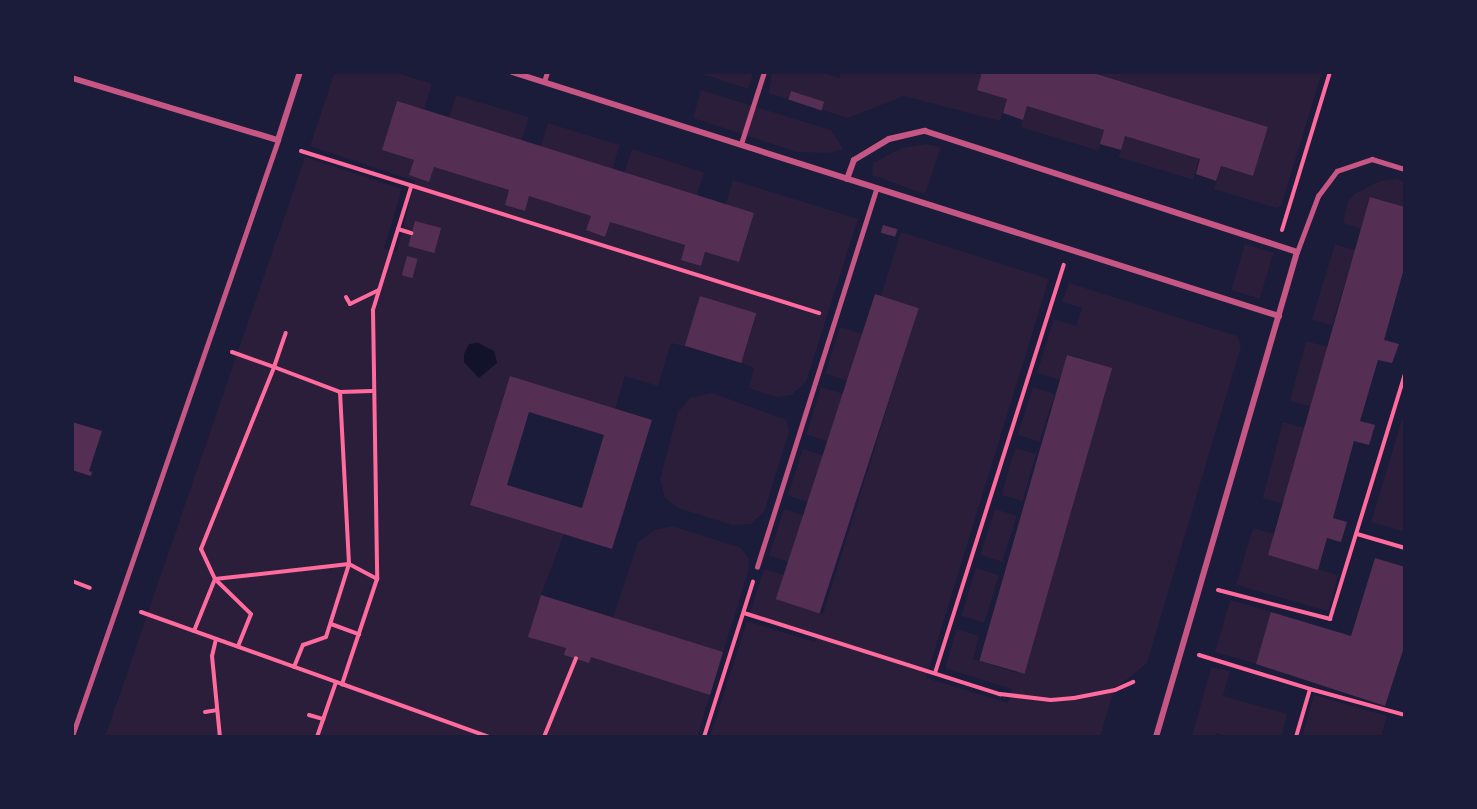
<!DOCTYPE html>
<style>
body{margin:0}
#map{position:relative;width:1477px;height:809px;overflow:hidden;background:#1b1b3a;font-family:Quicksand,sans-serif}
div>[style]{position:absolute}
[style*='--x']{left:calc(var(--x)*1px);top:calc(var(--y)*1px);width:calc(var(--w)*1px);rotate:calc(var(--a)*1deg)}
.green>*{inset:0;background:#2a1e3b;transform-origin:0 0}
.water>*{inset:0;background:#12122b}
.building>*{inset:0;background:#542f53;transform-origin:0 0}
.path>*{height:4px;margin:-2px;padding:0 2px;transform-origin:2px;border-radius:2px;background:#ff6b9d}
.service>*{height:4.5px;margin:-2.25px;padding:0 2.25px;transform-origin:2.25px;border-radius:2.25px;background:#c65784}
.pedestrian>*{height:5px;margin:-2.5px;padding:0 2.5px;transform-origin:2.5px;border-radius:2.5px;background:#c65784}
.minor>*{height:6px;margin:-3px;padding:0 3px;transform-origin:3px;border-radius:3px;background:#c65784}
span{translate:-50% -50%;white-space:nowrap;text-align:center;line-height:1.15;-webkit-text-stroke:4.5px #1b1b3a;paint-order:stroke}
.frame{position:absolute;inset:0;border:74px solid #1b1b3a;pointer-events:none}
</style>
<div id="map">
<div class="green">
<i style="clip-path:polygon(evenodd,335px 72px,394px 72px,432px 84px,424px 110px,397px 102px,382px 150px,509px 190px,505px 205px,524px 211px,529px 196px,591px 216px,586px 230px,605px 236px,610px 222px,685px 245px,681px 260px,701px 266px,705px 252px,739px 262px,754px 214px,726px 205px,733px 180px,858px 219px,806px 382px,791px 395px,776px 397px,749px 388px,754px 368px,741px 363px,757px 313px,684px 346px,671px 343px,658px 386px,625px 376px,615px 409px,510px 376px,470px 504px,564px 534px,541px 595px,613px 617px,638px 542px,655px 530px,672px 526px,741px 548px,749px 558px,748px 572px,697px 737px,105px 737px,305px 157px,402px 189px,384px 248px,397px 252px,415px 181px,310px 146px,335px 72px,478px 343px,487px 348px,479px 378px,464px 362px,478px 343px)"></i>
<i style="clip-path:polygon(697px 72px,754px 72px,748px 89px)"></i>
<i style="clip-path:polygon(772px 72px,821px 72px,839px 78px,841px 72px,982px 72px,977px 90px,1007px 99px,1000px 121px,904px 96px,848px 118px,822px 110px,824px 102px,791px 91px,788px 99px,769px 93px)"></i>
<i style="clip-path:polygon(1090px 72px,1322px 72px,1281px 206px,1276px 208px,1214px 189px,1221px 166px,1253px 176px,1268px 127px)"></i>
<i style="clip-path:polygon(701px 90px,831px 130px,843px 149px,832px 153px,797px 152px,693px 118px)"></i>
<i style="left:456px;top:95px;width:76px;height:24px;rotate:17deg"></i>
<i style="left:1027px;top:106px;width:81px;height:22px;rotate:17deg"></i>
<i style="left:548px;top:123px;width:75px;height:25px;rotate:17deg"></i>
<i style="left:1125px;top:136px;width:78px;height:22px;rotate:17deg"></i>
<i style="clip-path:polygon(926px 144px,941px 147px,925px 194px,872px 175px,873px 163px,902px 148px)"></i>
<i style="left:632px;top:149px;width:76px;height:25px;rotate:18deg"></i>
<i style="clip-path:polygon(1396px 179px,1405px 182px,1405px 207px,1371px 197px,1361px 229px,1343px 223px,1348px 201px,1354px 194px,1380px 181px)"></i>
<i style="clip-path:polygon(901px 232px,1049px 279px,926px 678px,1008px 703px,1012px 689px,945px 668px,957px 629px,979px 636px,973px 659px,1017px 673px,1111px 368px,1068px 355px,1060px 380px,1037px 373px,1054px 319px,1076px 326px,1082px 308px,1062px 302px,1069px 283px,1237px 336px,1241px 346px,1147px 663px,1114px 690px,1100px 737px,710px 737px,747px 621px,815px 642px,816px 636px,749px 615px,764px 569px,788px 576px,780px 601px,823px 614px,918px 309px,881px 296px)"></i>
<i style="left:1245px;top:244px;width:30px;height:48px;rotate:17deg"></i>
<i style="left:1335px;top:244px;width:21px;height:79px;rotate:17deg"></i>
<i style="left:840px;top:327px;width:24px;height:49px;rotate:17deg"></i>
<i style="left:1306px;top:341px;width:23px;height:62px;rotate:15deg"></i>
<i style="left:821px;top:387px;width:24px;height:50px;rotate:17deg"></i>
<i style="left:1033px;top:387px;width:23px;height:50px;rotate:18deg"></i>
<i style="clip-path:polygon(712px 393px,787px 420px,789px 432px,764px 512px,751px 524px,732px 525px,678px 508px,665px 498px,660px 479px,678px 412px,690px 398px)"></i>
<i style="clip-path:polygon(1405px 410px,1405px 532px,1371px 522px)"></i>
<i style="left:1283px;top:422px;width:23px;height:79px;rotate:15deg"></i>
<i style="left:1015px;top:448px;width:22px;height:49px;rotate:16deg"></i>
<i style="left:803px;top:449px;width:23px;height:49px;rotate:18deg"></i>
<i style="left:784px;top:509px;width:23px;height:49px;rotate:18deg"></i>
<i style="left:995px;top:509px;width:23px;height:48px;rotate:18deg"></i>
<i style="clip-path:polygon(1253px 528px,1274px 534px,1269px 555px,1338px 575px,1328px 611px,1236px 585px)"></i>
<i style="left:976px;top:568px;width:24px;height:50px;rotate:17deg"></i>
<i style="left:1230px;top:600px;width:43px;height:54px;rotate:16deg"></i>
<i style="clip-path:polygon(1211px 667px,1230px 671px,1223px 696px,1287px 714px,1281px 737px,1230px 737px,1216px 733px,1215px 737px,1192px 737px)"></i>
<i style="clip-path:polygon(1314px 695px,1387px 716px,1381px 737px,1302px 737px)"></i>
</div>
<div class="water">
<i style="clip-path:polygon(478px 343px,494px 351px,497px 363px,479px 378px,464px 362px,464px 354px,469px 344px)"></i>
</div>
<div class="building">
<i style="clip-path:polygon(982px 72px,1090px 72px,1268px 127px,1253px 176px,1221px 166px,1216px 181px,1196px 174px,1200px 159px,1125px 136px,1121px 150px,1100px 144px,1104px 130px,1027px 106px,1023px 120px,1003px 113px,1007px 99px,977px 90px)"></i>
<i style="left:791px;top:91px;width:35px;height:9px;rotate:18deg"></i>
<i style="clip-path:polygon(397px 101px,754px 213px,739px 262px,705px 252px,701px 266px,681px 260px,685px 245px,610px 222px,605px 237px,586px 230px,591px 216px,529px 196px,525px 211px,505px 205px,509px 190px,434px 167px,429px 182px,409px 175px,414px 160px,382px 150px)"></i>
<i style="clip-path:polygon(1370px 197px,1405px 207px,1405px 265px,1384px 340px,1399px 344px,1392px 363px,1378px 360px,1360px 421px,1375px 425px,1369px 445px,1354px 441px,1333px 518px,1347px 522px,1341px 542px,1327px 538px,1318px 570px,1268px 555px)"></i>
<i style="left:415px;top:221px;width:27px;height:26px;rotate:15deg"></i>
<i style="left:883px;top:225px;width:15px;height:8px;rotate:16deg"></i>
<i style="left:407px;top:256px;width:11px;height:20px;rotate:15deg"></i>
<i style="left:875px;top:294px;width:46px;height:321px;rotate:18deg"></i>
<i style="left:700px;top:296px;width:59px;height:52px;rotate:17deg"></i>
<i style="left:1067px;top:355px;width:47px;height:318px;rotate:16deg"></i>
<i style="clip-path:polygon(evenodd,510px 376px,652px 420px,612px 549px,470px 505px,510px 376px,529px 412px,604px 435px,582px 508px,507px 485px,529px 412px)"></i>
<i style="clip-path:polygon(72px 422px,102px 431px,89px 471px,92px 472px,91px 476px,72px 470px)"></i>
<i style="clip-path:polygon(1375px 558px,1405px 567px,1405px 644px,1385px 706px,1256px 664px,1271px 612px,1351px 636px)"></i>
<i style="clip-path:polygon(541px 595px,723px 652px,710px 695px,591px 657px,589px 663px,564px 655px,566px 648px,528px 637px)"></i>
</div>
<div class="path">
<i style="--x:301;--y:151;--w:543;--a:17.37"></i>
<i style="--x:411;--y:187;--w:129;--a:107.2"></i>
<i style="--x:373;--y:310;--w:269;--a:89.1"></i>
<i style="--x:377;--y:579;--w:111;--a:108.4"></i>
<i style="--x:342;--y:684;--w:156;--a:19.8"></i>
<i style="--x:398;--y:229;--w:14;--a:17"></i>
<i style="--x:1282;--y:230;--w:165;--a:-73.1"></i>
<i style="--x:346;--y:297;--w:8;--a:60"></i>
<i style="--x:350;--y:304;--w:32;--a:-26"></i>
<i style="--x:232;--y:352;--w:45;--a:19.7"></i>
<i style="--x:274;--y:367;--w:36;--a:-71"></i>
<i style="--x:274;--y:367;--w:71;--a:20.7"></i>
<i style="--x:340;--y:392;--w:172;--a:87"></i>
<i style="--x:349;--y:564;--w:135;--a:173.6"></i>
<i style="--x:215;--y:579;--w:33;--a:-115"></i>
<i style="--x:201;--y:549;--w:196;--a:-68.1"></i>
<i style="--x:340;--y:392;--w:32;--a:-2"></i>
<i style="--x:1357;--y:534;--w:50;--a:16.3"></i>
<i style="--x:72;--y:581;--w:19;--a:21"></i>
<i style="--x:1218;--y:590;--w:116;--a:14.5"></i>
<i style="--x:1330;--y:619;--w:257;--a:-73"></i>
<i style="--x:141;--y:612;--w:214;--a:19.7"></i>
<i style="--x:744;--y:613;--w:269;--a:17.6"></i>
<i style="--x:1000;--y:694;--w:51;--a:6.7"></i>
<i style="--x:1051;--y:700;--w:23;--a:-5"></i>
<i style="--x:1074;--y:698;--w:42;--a:-11"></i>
<i style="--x:1115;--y:690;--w:20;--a:-24"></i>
<i style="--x:331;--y:624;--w:30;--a:20"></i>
<i style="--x:194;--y:631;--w:56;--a:-68"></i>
<i style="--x:215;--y:579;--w:50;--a:44.2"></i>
<i style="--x:251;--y:614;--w:35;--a:112"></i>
<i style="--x:216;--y:639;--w:17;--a:103"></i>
<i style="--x:212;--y:656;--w:81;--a:84.4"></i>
<i style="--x:1199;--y:655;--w:116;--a:17"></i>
<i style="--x:294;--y:667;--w:24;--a:-68"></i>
<i style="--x:303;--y:645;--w:24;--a:-19"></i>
<i style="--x:326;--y:637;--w:77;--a:-72.5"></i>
<i style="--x:349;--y:564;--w:32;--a:28"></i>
<i style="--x:935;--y:673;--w:428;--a:-72.5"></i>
<i style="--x:205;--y:712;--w:12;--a:-9"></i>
<i style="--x:309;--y:715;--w:15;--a:16"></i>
<i style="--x:317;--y:737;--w:58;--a:-70.9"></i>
<i style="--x:544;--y:737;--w:85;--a:-67.9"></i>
<i style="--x:704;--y:737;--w:163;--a:-72.5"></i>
<i style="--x:1296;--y:737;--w:50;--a:-73.7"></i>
<i style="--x:1310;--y:689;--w:98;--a:15.3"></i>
</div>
<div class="service">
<i style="--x:544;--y:82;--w:10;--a:-73"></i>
<i style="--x:741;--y:144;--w:76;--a:-72.3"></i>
<i style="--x:1297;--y:252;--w:60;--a:-69.4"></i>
<i style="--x:1318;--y:196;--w:31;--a:-53"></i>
<i style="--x:1337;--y:171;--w:37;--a:-19"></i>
<i style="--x:1372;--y:159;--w:34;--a:17"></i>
<i style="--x:757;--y:567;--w:396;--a:-72.5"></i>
</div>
<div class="pedestrian">
<i style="--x:72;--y:736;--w:631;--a:-70.93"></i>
</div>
<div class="minor">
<i style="--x:512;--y:72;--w:805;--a:17.65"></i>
<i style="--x:72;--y:78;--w:215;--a:16.8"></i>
<i style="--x:278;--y:140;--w:71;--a:-72.1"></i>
<i style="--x:847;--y:179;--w:20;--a:-70"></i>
<i style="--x:854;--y:160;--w:41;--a:-31"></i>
<i style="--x:889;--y:139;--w:37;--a:-13"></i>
<i style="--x:925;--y:131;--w:391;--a:18"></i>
<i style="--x:1297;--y:252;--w:505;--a:106.21"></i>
</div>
<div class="frame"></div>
</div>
